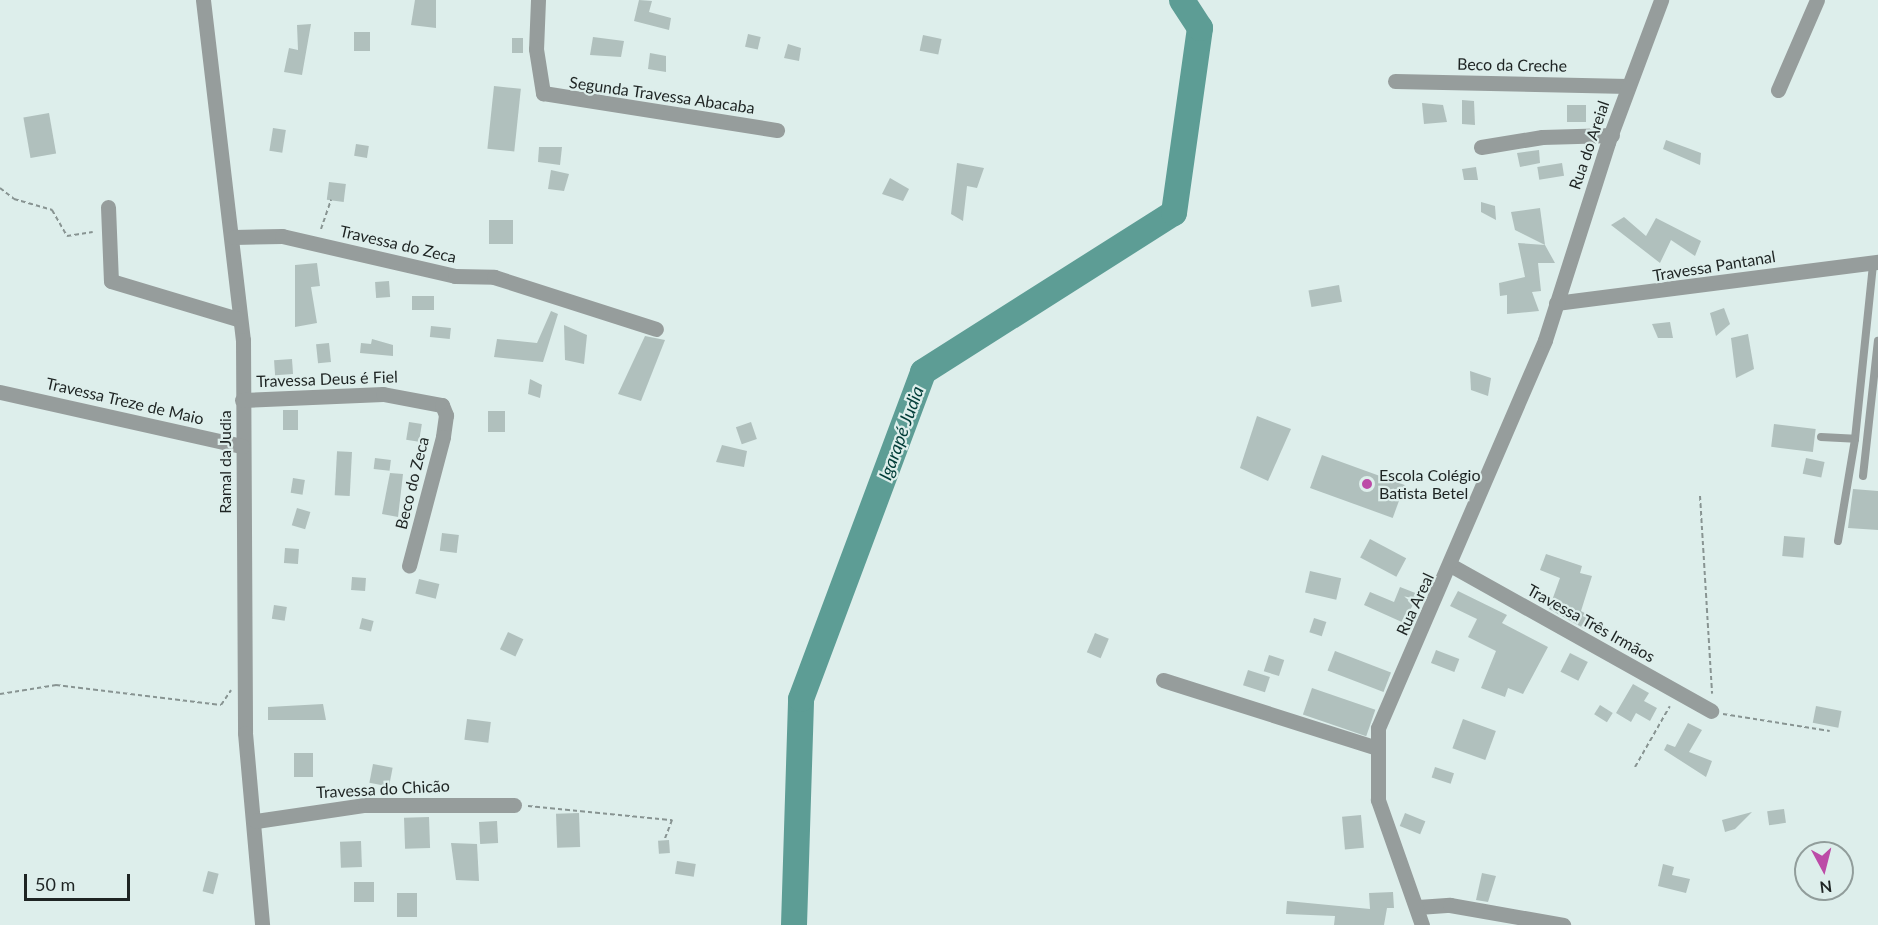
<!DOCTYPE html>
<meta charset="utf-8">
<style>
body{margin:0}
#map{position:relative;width:1878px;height:925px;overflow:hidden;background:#ddeeeb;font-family:Lato,sans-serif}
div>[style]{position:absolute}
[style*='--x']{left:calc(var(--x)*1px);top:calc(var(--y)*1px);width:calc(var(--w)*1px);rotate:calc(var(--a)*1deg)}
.river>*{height:26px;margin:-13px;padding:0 13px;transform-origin:13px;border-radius:13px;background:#5d9d95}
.building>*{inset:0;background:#b0c0bd;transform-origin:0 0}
.path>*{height:2px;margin-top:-1px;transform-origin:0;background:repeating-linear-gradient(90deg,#889492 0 4.5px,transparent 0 7.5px)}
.lane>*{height:8px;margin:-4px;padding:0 4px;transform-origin:4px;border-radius:4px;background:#969d9c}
.street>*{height:15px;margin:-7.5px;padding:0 7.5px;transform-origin:7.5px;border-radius:7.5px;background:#969d9c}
.dots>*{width:16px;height:16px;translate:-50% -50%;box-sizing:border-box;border:3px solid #ddeeeb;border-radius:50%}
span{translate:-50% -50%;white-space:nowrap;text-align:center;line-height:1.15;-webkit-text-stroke:4.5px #ddeeeb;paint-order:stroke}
.street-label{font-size:16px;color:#1e2423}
.poi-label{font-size:16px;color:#1e2423}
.left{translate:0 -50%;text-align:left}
.water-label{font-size:18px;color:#003c37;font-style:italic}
.north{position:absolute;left:1794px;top:841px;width:60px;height:60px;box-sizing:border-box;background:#ddeeeb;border:2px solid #919d9b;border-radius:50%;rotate:173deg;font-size:16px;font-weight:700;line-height:24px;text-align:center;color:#1e2423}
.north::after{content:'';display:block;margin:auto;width:21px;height:27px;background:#bc4ba7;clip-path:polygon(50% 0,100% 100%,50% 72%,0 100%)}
.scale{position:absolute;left:24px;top:874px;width:106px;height:27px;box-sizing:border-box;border:3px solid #1e2423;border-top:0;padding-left:8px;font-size:18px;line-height:21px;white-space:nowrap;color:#1e2423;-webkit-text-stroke:4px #ddeeeb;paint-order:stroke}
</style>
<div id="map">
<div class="river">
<i style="--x:794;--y:925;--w:226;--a:-88.2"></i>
<i style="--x:801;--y:699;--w:349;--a:-69.5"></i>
<i style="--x:923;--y:372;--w:297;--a:-32.4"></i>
<i style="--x:1174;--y:213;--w:187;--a:-82"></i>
<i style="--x:1200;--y:28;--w:33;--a:-123"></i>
</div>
<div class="building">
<i style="clip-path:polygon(415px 0,436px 0,436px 28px,411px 25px)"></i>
<i style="clip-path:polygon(639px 0,652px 1px,649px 12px,671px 18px,669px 30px,634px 21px)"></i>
<i style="clip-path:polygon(311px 24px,302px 75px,284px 72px,289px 48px,298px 50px,297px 25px)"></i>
<i style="left:354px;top:32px;width:16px;height:19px"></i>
<i style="left:748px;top:34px;width:13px;height:13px;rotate:13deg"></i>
<i style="left:923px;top:35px;width:19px;height:16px;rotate:12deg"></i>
<i style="clip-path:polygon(593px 37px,624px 41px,621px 57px,590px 55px)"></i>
<i style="left:512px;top:38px;width:11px;height:15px"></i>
<i style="clip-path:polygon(788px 44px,801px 48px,799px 61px,784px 58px)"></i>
<i style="clip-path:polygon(650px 53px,666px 56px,666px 72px,648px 69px)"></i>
<i style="left:494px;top:86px;width:27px;height:63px;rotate:6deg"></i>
<i style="clip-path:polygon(1462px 100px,1474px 101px,1475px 125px,1462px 124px)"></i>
<i style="clip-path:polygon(1422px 103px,1443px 105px,1447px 122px,1424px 124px)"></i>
<i style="left:1586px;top:105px;width:17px;height:19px;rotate:90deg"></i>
<i style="left:49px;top:113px;width:41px;height:26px;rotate:80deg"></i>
<i style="left:273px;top:128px;width:13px;height:23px;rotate:9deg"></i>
<i style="clip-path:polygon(1666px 140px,1701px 153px,1700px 165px,1663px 149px)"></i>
<i style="left:356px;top:144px;width:13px;height:12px;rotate:9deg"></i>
<i style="clip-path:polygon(539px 147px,562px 147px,560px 165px,538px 162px)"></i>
<i style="clip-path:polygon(1539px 150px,1540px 163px,1520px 167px,1517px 153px)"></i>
<i style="clip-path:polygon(957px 163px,984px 168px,977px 188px,967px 186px,963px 221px,951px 214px)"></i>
<i style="left:1562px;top:163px;width:13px;height:25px;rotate:81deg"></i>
<i style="clip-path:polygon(1476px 167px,1478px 180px,1464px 180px,1462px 169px)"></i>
<i style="clip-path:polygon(551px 170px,569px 174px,564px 191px,548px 189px)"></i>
<i style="clip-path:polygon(890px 178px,909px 189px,903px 201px,882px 194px)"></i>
<i style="left:329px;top:182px;width:17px;height:18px;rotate:7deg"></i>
<i style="clip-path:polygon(1481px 202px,1495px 206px,1496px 220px,1481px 212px)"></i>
<i style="clip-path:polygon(1540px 208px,1545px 245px,1515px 230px,1511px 212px)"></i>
<i style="clip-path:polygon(1624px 217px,1646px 236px,1656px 218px,1701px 241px,1695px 256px,1671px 240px,1660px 263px,1611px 225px)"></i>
<i style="left:489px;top:220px;width:24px;height:24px"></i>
<i style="clip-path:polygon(1518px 243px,1545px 245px,1555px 263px,1538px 263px,1541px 291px,1532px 292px,1539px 311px,1507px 314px,1507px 295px,1500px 296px,1499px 283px,1525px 277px)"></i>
<i style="clip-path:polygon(317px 263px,320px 286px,311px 287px,317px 323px,295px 327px,295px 265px)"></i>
<i style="left:389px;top:281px;width:16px;height:14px;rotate:86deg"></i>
<i style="left:1339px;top:285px;width:17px;height:31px;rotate:80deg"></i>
<i style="left:412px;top:296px;width:22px;height:14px"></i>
<i style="clip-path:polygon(1724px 308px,1730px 324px,1716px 336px,1710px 313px)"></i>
<i style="clip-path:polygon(551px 311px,558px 314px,543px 362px,494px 357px,497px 339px,537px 343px)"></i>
<i style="clip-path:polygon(1670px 322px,1673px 338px,1658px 338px,1652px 324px)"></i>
<i style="clip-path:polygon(564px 325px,587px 335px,584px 364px,565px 360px)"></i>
<i style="left:431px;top:326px;width:20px;height:11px;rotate:6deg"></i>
<i style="clip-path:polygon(1748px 334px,1754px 369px,1736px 378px,1731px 338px)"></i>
<i style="clip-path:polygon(645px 336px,665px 340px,641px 401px,618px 394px)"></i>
<i style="clip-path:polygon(372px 339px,393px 345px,393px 356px,360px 353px,361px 343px,371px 344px)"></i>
<i style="left:329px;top:343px;width:19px;height:13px;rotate:84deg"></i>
<i style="left:292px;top:359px;width:15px;height:18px;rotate:86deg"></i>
<i style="clip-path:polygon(1470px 371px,1491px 378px,1488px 396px,1471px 390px)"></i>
<i style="clip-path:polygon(530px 379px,542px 385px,540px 398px,528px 394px)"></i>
<i style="left:283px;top:410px;width:15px;height:20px"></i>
<i style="left:488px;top:411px;width:17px;height:21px"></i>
<i style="clip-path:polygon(1257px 416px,1291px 429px,1268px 481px,1240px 468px)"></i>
<i style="left:409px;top:422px;width:13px;height:18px;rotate:9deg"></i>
<i style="left:751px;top:422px;width:18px;height:16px;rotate:71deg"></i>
<i style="left:1774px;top:424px;width:42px;height:23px;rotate:7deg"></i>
<i style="clip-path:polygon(722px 445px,747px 451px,744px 467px,716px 462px)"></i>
<i style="left:352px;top:452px;width:44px;height:15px;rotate:93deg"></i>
<i style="left:1322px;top:455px;width:88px;height:35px;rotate:20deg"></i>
<i style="left:375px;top:458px;width:16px;height:11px;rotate:7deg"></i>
<i style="left:1806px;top:458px;width:19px;height:16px;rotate:12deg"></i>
<i style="clip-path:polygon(390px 473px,403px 474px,398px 517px,382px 514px)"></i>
<i style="left:293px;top:478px;width:12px;height:15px;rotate:9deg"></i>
<i style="clip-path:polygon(1853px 489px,1878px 491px,1878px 530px,1848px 528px)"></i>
<i style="left:297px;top:508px;width:14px;height:18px;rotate:17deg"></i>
<i style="left:442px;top:533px;width:17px;height:18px;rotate:7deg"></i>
<i style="left:1784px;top:536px;width:21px;height:20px;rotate:5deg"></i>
<i style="left:1370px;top:539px;width:41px;height:21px;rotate:28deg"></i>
<i style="left:285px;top:548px;width:14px;height:15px;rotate:4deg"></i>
<i style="clip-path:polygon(1546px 554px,1582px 566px,1580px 573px,1592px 576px,1581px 611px,1592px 617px,1585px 629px,1549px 609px,1560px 578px,1540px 570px)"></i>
<i style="left:1310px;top:571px;width:32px;height:22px;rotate:13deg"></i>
<i style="left:352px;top:577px;width:14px;height:13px;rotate:4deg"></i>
<i style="left:419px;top:579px;width:21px;height:15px;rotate:14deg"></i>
<i style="clip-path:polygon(1400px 587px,1418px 594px,1404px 623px,1364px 605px,1370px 592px,1394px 602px)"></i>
<i style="clip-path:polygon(1458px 591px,1507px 615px,1502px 623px,1548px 647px,1523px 694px,1508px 688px,1505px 697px,1481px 688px,1496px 651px,1468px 637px,1477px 619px,1450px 606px)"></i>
<i style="left:274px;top:605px;width:13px;height:14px;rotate:9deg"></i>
<i style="left:362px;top:618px;width:12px;height:11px;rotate:14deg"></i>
<i style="left:1314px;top:618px;width:13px;height:15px;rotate:18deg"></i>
<i style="left:508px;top:632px;width:17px;height:19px;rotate:25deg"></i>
<i style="left:1095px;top:633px;width:15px;height:21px;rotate:23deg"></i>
<i style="left:1436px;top:650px;width:25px;height:14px;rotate:21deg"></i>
<i style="left:1335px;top:651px;width:60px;height:21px;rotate:21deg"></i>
<i style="left:1570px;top:653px;width:20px;height:21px;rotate:27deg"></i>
<i style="left:1269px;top:655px;width:16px;height:17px;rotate:18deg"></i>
<i style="left:1248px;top:670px;width:23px;height:16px;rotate:18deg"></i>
<i style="clip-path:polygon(1633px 684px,1649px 693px,1644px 701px,1657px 708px,1650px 721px,1636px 713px,1631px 722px,1616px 713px)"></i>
<i style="left:1312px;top:688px;width:67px;height:28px;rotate:19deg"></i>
<i style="clip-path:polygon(323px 704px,326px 720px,268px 720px,268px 707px)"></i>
<i style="left:1600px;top:705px;width:15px;height:11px;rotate:32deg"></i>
<i style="left:1816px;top:706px;width:26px;height:17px;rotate:11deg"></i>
<i style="left:467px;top:719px;width:24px;height:21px;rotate:7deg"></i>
<i style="left:1463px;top:719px;width:35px;height:31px;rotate:20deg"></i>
<i style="clip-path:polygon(1688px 723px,1702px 730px,1689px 752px,1712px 761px,1706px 777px,1664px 750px,1667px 744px,1675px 747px)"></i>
<i style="left:294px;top:753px;width:19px;height:24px"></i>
<i style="left:373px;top:764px;width:20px;height:19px;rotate:11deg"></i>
<i style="left:1435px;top:767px;width:20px;height:11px;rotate:18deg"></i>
<i style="left:1784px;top:809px;width:14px;height:17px;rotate:82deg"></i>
<i style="clip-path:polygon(1752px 812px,1735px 829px,1725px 832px,1722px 820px)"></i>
<i style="left:579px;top:813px;width:34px;height:23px;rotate:88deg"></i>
<i style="left:1405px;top:813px;width:22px;height:14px;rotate:22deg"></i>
<i style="left:1361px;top:815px;width:33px;height:19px;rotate:85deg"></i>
<i style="left:429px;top:817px;width:31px;height:25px;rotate:88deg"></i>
<i style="left:497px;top:821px;width:22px;height:18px;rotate:87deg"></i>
<i style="left:669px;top:840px;width:13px;height:11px;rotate:86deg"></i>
<i style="left:361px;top:841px;width:26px;height:21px;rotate:88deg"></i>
<i style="clip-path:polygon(451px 843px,477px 844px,479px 881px,456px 880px)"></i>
<i style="left:677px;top:861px;width:19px;height:13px;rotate:9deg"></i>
<i style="clip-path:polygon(1663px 864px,1674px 867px,1672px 875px,1690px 879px,1686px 893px,1658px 886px)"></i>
<i style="left:208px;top:871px;width:11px;height:21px;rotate:15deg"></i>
<i style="clip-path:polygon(1482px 873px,1496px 876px,1488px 902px,1476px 900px)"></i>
<i style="left:354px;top:882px;width:20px;height:20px"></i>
<i style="clip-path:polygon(1393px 892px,1394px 908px,1387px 908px,1384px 925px,1334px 925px,1335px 916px,1286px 914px,1287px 901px,1370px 909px,1369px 893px)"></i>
<i style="left:397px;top:893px;width:20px;height:24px"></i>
</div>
<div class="path">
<i style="--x:0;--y:188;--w:18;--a:38"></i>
<i style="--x:14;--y:199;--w:40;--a:16"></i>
<i style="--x:52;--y:210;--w:30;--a:60"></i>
<i style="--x:67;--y:236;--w:26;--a:-9"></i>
<i style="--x:321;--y:229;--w:31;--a:-71"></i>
<i style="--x:1700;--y:496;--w:198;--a:86.5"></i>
<i style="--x:0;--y:694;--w:57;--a:-9.1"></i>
<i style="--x:56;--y:685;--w:166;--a:6.9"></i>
<i style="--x:221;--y:705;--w:18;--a:-56"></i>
<i style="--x:1723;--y:714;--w:108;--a:9"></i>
<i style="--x:1635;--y:767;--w:70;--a:-60.2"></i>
<i style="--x:528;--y:806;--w:145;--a:5.6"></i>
<i style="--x:672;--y:820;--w:22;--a:111"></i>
</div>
<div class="lane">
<i style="--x:1821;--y:437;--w:34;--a:3"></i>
<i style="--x:1855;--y:439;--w:176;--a:-84.1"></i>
<i style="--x:1863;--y:476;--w:136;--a:-83.7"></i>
<i style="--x:1838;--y:541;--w:103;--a:-80.5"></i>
</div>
<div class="street">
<i style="--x:203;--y:0;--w:342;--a:83.3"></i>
<i style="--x:243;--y:340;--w:393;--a:89.7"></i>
<i style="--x:245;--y:733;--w:193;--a:84.9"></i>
<i style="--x:538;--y:0;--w:49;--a:92.3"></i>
<i style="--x:536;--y:49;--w:45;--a:81"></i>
<i style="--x:543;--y:93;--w:237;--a:9"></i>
<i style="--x:1395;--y:81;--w:233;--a:1.2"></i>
<i style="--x:1778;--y:90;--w:98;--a:-66.6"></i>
<i style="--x:1481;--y:147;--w:62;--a:-9.3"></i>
<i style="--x:1542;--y:137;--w:70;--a:-1.6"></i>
<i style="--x:108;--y:207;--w:74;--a:87.7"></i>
<i style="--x:111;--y:281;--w:133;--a:16.7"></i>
<i style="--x:234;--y:237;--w:48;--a:-1.2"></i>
<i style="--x:282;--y:236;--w:178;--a:13"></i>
<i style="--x:455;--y:276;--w:39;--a:1"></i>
<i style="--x:494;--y:277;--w:170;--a:17.8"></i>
<i style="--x:1556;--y:303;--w:325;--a:-7.3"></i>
<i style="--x:0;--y:392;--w:248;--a:12.6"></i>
<i style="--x:242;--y:400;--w:141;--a:-2.4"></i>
<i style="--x:383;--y:394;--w:60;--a:10.6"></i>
<i style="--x:442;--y:405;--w:11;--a:68"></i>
<i style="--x:446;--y:415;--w:22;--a:98"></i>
<i style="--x:443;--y:437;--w:133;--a:104.8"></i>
<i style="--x:1452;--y:566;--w:297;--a:29.2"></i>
<i style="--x:1163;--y:680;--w:225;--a:17.6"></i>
<i style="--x:256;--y:821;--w:110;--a:-8.4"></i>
<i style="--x:365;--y:805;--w:149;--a:0"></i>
<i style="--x:1418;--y:907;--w:32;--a:-4"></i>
<i style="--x:1450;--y:905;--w:115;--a:10"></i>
<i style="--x:1422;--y:925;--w:133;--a:-109.4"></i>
<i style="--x:1378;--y:800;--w:72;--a:-90"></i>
<i style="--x:1378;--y:728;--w:422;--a:-66.7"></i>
<i style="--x:1545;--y:340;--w:208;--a:-72.3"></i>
<i style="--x:1608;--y:142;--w:152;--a:-69.5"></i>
</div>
<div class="dots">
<i style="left:1367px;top:484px;background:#bc4ba7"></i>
</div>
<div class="street-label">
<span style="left:1512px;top:65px;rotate:1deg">Beco da Creche</span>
<span style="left:662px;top:95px;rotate:8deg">Segunda Travessa Abacaba</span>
<span style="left:1589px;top:145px;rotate:-71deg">Rua do Areial</span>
<span style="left:398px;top:244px;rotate:13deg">Travessa do Zeca</span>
<span style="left:1714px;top:266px;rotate:-9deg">Travessa Pantanal</span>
<span style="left:327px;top:379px;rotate:-2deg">Travessa Deus é Fiel</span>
<span style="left:125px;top:401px;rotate:13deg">Travessa Treze de Maio</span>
<span style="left:225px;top:462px;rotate:-90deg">Ramal da Judia</span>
<span style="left:412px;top:483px;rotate:-76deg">Beco do Zeca</span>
<span style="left:1415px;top:604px;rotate:-65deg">Rua Areal</span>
<span style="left:1591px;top:623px;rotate:29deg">Travessa Três Irmãos</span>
<span style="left:383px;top:789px;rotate:-3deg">Travessa do Chicão</span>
</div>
<div class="poi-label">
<span class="left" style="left:1379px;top:484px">Escola Colégio<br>Batista Betel</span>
</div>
<div class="water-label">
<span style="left:901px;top:433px;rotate:-70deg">Igarapé Judia</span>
</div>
<div class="north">N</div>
<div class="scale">50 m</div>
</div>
